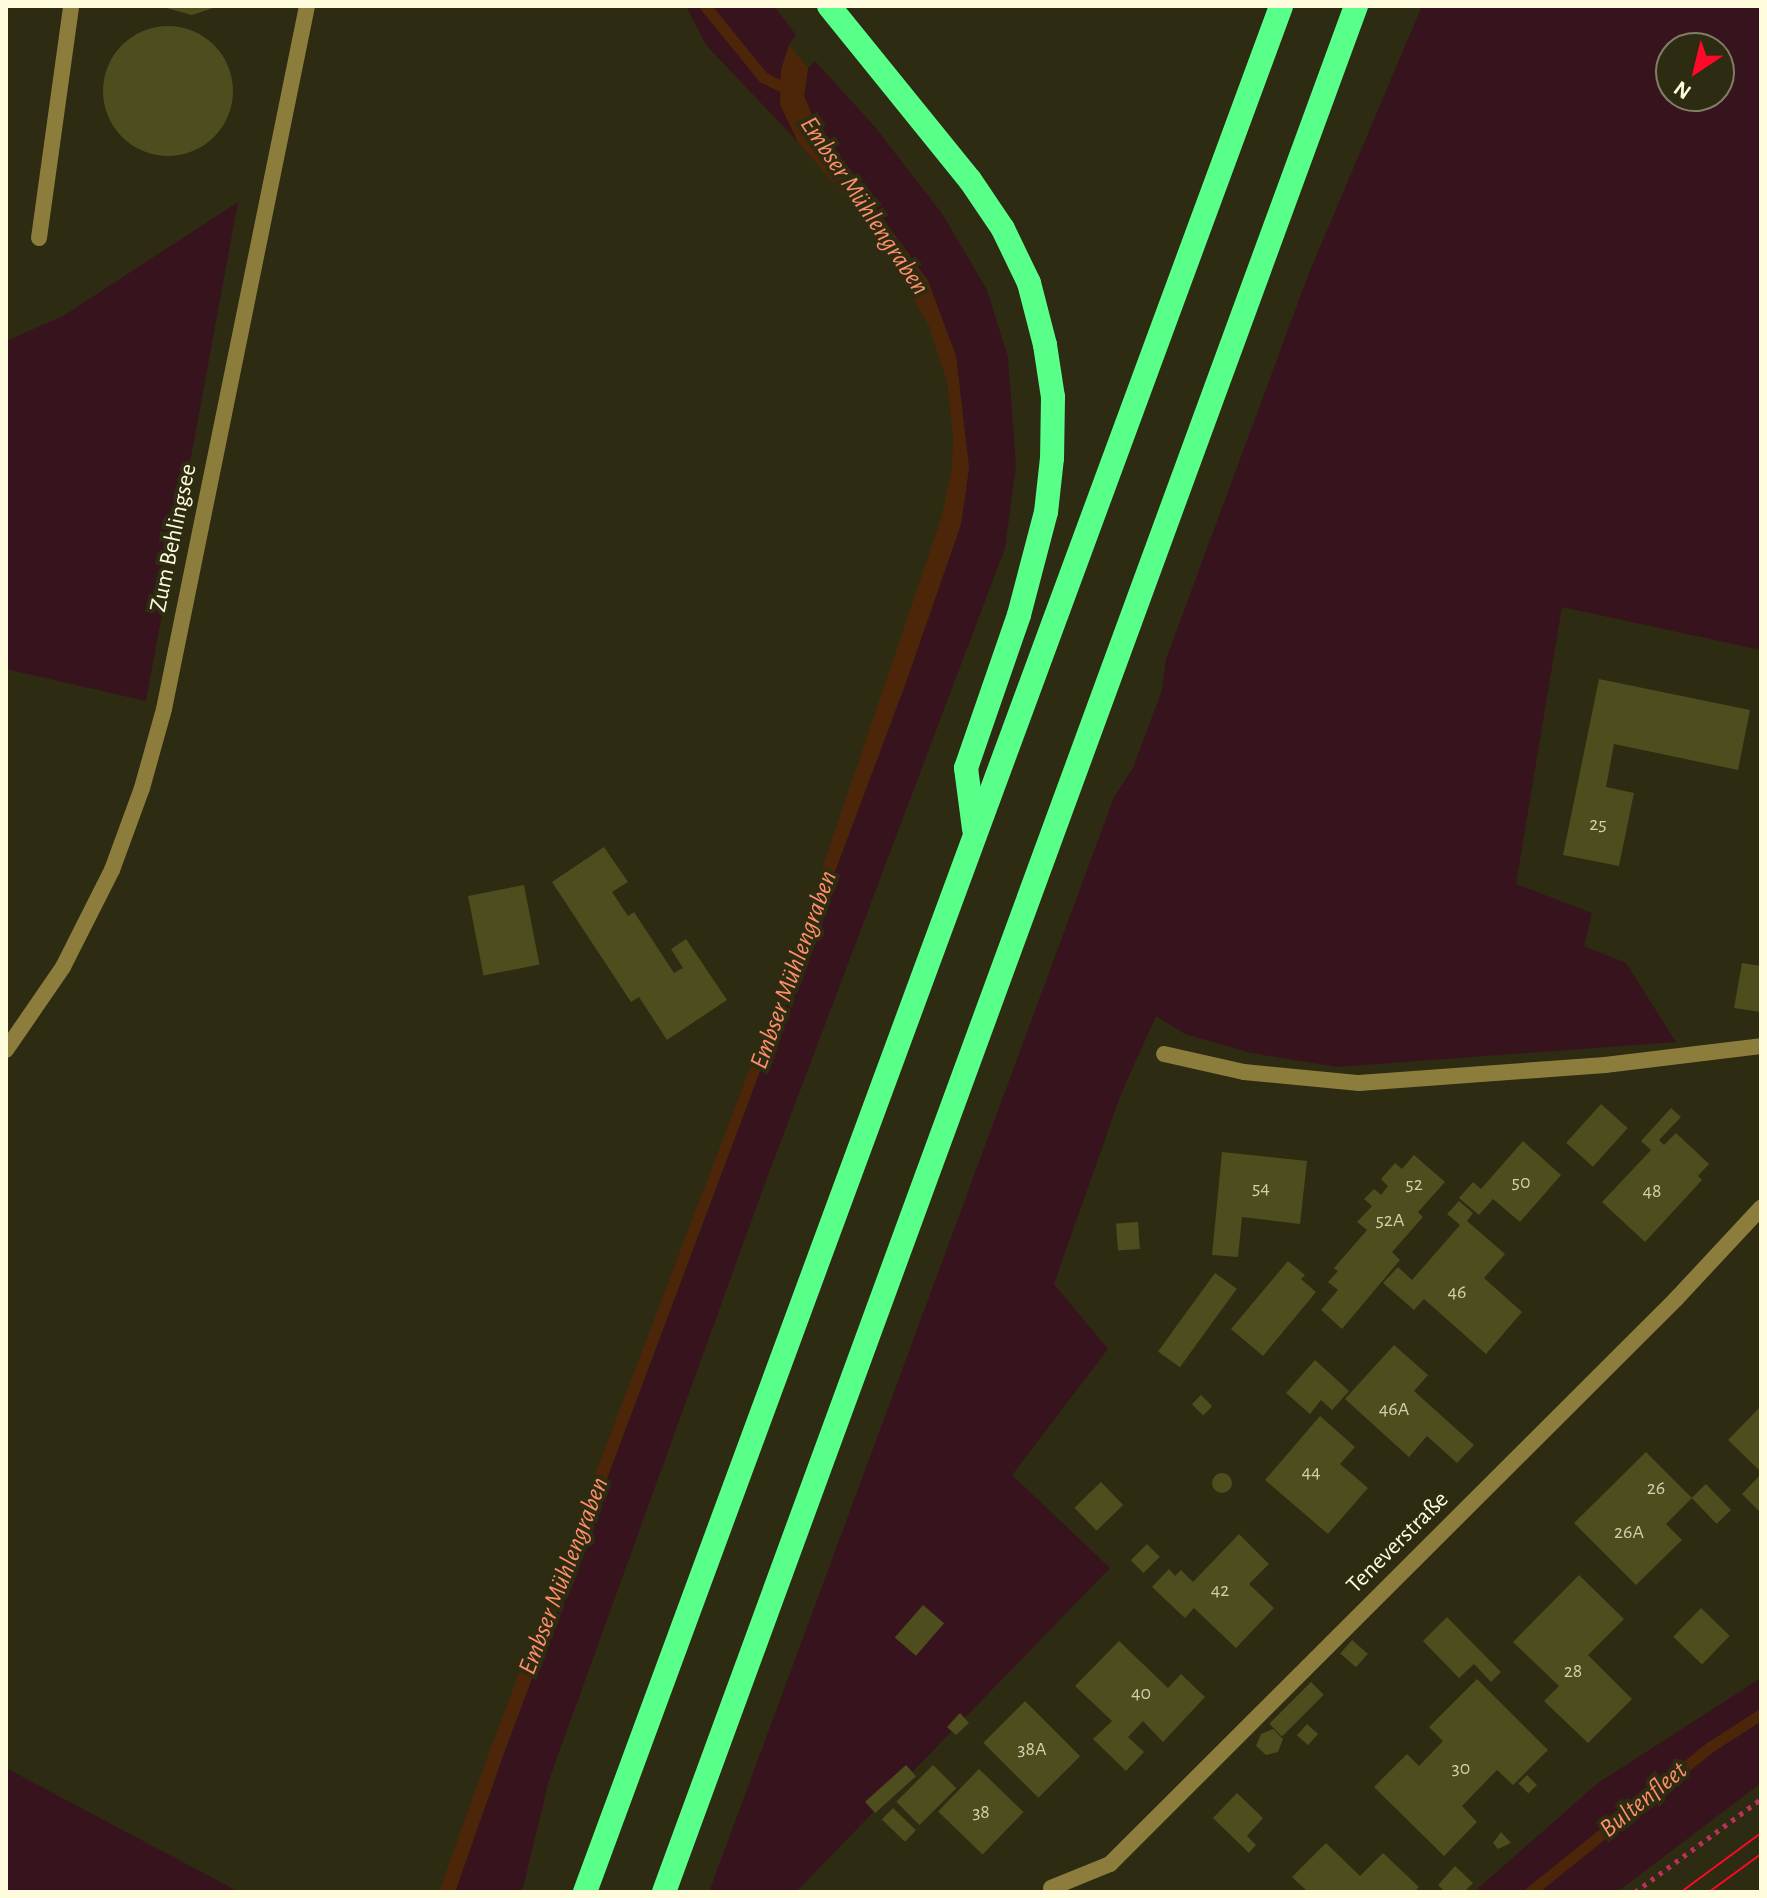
<!DOCTYPE html>
<meta charset="utf-8">
<style>
body{margin:0}
#map{position:relative;width:1767px;height:1898px;overflow:hidden;background:#2d2b11;font-family:"Alegreya Sans",sans-serif}
div>[style]{position:absolute}
[style*='--x']{left:calc(var(--x)*1px);top:calc(var(--y)*1px);width:calc(var(--w)*1px);rotate:calc(var(--a)*1deg)}
.green>*{inset:0;background:#37141d}
.water>*{inset:0;background:#4d260a}
.stream>*{height:11px;margin:-5.5px;padding:0 5.5px;transform-origin:5.5px;border-radius:5.5px;background:#4d260a}
.building>*{inset:0;background:#4e4d1d;transform-origin:0 0}
.round{border-radius:50%}
.path>*{height:5px;margin-top:-2.5px;transform-origin:0;background:repeating-linear-gradient(90deg,#c12f59 0 4px,transparent 0 10px)}
.service>*{height:16px;margin:-8px;padding:0 8px;transform-origin:8px;border-radius:8px;background:#8c7d3c}
.minor>*{height:16px;margin:-8px;padding:0 8px;transform-origin:8px;border-radius:8px;background:#8c7d3c}
.motorway>*{height:24px;margin:-12px;padding:0 12px;transform-origin:12px;border-radius:12px;background:#58ff89}
.tram>*{height:2px;margin:-1px;padding:0 1px;transform-origin:1px;border-radius:1px;background:#ff0928}
span{translate:-50% -50%;white-space:nowrap;text-align:center;line-height:1.15;-webkit-text-stroke:8px #2d2b11;paint-order:stroke}
.number-label{font-size:20px;color:#d3d0ad}
.number-label span{-webkit-text-stroke-width:0}
.street-label{font-size:24px;color:#fffbdd}
.water-label{font-size:26px;color:#ff8e6b;font-style:italic}
.frame{position:absolute;inset:0;border:8px solid #fffbdd;pointer-events:none}
.north{position:absolute;left:1655px;top:32px;width:80px;height:80px;box-sizing:border-box;background:#2d2b11;border:2px solid #817e63;border-radius:50%;rotate:215deg;font-size:22px;font-weight:700;line-height:32px;text-align:center;color:#fffbdd}
.north::after{content:'';display:block;margin:auto;width:28px;height:36px;background:#ff0928;clip-path:polygon(50% 0,100% 100%,50% 72%,0 100%)}
</style>
<div id="map">
<div class="green">
<i style="clip-path:polygon(686px 6px,774px 6px,796px 35px,789px 45px,780px 104px,798px 142px,706px 45px)"></i>
<i style="clip-path:polygon(evenodd,1422px 6px,1761px 6px,1761px 650px,1562px 607px,1516px 884px,1592px 913px,1584px 946px,1626px 963px,1676px 1042px,1337px 1067px,1251px 1053px,1185px 1034px,1156px 1016px,1121px 1094px,1054px 1284px,1108px 1349px,1012px 1475px,1110px 1568px,796px 1892px,709px 1892px,1114px 797px,1133px 768px,1162px 690px,1166px 659px,1309px 273px,1422px 6px,1671px 48px,1719px 48px,1719px 96px,1671px 96px,1671px 48px)"></i>
<i style="clip-path:polygon(815px 61px,875px 127px,943px 215px,987px 290px,1008px 357px,1016px 466px,1005px 548px,764px 1186px,549px 1780px,522px 1892px,455px 1892px,505px 1750px,905px 685px,961px 524px,969px 468px,956px 356px,928px 281px,817px 127px,804px 96px,808px 68px)"></i>
<i style="clip-path:polygon(238px 202px,146px 701px,6px 669px,6px 341px,63px 316px)"></i>
<i style="clip-path:polygon(1761px 1678px,1761px 1783px,1617px 1892px,1474px 1892px,1598px 1783px)"></i>
<i style="clip-path:polygon(6px 1768px,239px 1892px,6px 1892px)"></i>
</div>
<div class="water">
<i style="clip-path:polygon(789px 45px,808px 68px,804px 96px,817px 127px,928px 281px,956px 356px,969px 468px,961px 524px,905px 685px,505px 1750px,455px 1892px,439px 1892px,491px 1747px,789px 966px,941px 519px,952px 470px,953px 434px,947px 382px,929px 326px,874px 230px,798px 142px,780px 104px,781px 70px)"></i>
</div>
<div class="stream">
<i style="--x:705;--y:6;--w:92;--a:50.8"></i>
<i style="--x:763;--y:77;--w:31;--a:27"></i>
<i style="--x:1530;--y:1892;--w:231;--a:-38.9"></i>
<i style="--x:1710;--y:1747;--w:61;--a:-32.9"></i>
</div>
<div class="building">
<i style="clip-path:polygon(159px 6px,219px 6px,192px 15px)"></i>
<i class="round" style="left:103px;top:26px;width:130px;height:130px"></i>
<i style="clip-path:polygon(1599px 679px,1750px 710px,1738px 770px,1614px 744px,1606px 787px,1634px 793px,1619px 866px,1563px 855px)"></i>
<i style="clip-path:polygon(604px 847px,628px 882px,612px 892px,628px 916px,634px 912px,674px 973px,683px 968px,671px 949px,686px 939px,727px 1000px,667px 1040px,639px 997px,631px 1002px,552px 882px)"></i>
<i style="left:524px;top:885px;width:81px;height:57px;rotate:79deg"></i>
<i style="clip-path:polygon(1742px 963px,1761px 966px,1761px 1012px,1734px 1008px)"></i>
<i style="left:1601px;top:1104px;width:36px;height:52px;rotate:42deg"></i>
<i style="clip-path:polygon(1671px 1108px,1681px 1117px,1659px 1140px,1664px 1145px,1676px 1133px,1709px 1164px,1698px 1176px,1702px 1180px,1645px 1242px,1602px 1202px,1651px 1150px,1641px 1141px)"></i>
<i style="clip-path:polygon(1523px 1141px,1561px 1175px,1520px 1222px,1493px 1199px,1479px 1215px,1459px 1198px,1473px 1182px,1481px 1189px)"></i>
<i style="clip-path:polygon(1222px 1152px,1307px 1161px,1300px 1224px,1242px 1217px,1238px 1257px,1212px 1255px)"></i>
<i style="clip-path:polygon(1414px 1155px,1445px 1182px,1418px 1212px,1423px 1217px,1392px 1252px,1400px 1260px,1342px 1329px,1321px 1310px,1338px 1290px,1328px 1282px,1338px 1271px,1334px 1268px,1367px 1230px,1357px 1222px,1372px 1206px,1364px 1199px,1374px 1189px,1381px 1195px,1388px 1186px,1381px 1179px,1395px 1163px,1402px 1169px)"></i>
<i style="clip-path:polygon(1459px 1201px,1473px 1213px,1467px 1221px,1505px 1254px,1484px 1278px,1522px 1312px,1486px 1354px,1424px 1299px,1414px 1310px,1383px 1283px,1398px 1267px,1412px 1280px,1460px 1225px,1447px 1214px)"></i>
<i style="left:1138px;top:1222px;width:27px;height:22px;rotate:86deg"></i>
<i style="clip-path:polygon(1288px 1261px,1305px 1275px,1301px 1279px,1316px 1292px,1263px 1356px,1231px 1329px)"></i>
<i style="left:1215px;top:1273px;width:27px;height:97px;rotate:36deg"></i>
<i style="clip-path:polygon(1394px 1345px,1428px 1375px,1414px 1391px,1474px 1445px,1457px 1463px,1427px 1436px,1409px 1457px,1345px 1399px)"></i>
<i style="clip-path:polygon(1315px 1360px,1349px 1391px,1332px 1410px,1321px 1400px,1310px 1414px,1286px 1393px)"></i>
<i style="left:1201px;top:1395px;width:16px;height:13px;rotate:45deg"></i>
<i style="clip-path:polygon(1761px 1406px,1761px 1472px,1728px 1440px)"></i>
<i style="clip-path:polygon(1320px 1416px,1355px 1447px,1340px 1464px,1368px 1488px,1328px 1534px,1265px 1480px)"></i>
<i style="clip-path:polygon(1646px 1452px,1692px 1498px,1666px 1524px,1682px 1540px,1636px 1585px,1574px 1523px)"></i>
<i class="round" style="left:1212px;top:1473px;width:20px;height:20px"></i>
<i style="clip-path:polygon(1761px 1474px,1761px 1513px,1742px 1494px)"></i>
<i style="left:1101px;top:1482px;width:32px;height:37px;rotate:46deg"></i>
<i style="left:1706px;top:1484px;width:36px;height:20px;rotate:46deg"></i>
<i style="clip-path:polygon(1239px 1534px,1269px 1564px,1249px 1584px,1274px 1608px,1236px 1648px,1194px 1608px,1185px 1618px,1152px 1587px,1169px 1569px,1175px 1576px,1181px 1570px,1193px 1582px)"></i>
<i style="left:1147px;top:1544px;width:18px;height:23px;rotate:45deg"></i>
<i style="clip-path:polygon(1579px 1575px,1624px 1619px,1588px 1655px,1632px 1699px,1588px 1743px,1544px 1701px,1559px 1686px,1513px 1642px)"></i>
<i style="left:923px;top:1605px;width:28px;height:43px;rotate:41deg"></i>
<i style="left:1701px;top:1608px;width:40px;height:40px;rotate:44deg"></i>
<i style="clip-path:polygon(1447px 1617px,1501px 1672px,1491px 1682px,1474px 1664px,1459px 1678px,1423px 1641px)"></i>
<i style="left:1352px;top:1640px;width:21px;height:18px;rotate:41deg"></i>
<i style="clip-path:polygon(1119px 1641px,1168px 1688px,1181px 1674px,1205px 1697px,1163px 1742px,1143px 1721px,1128px 1737px,1144px 1752px,1126px 1771px,1093px 1739px,1112px 1721px,1075px 1686px)"></i>
<i style="clip-path:polygon(1477px 1679px,1548px 1750px,1513px 1785px,1497px 1770px,1462px 1806px,1477px 1822px,1444px 1856px,1374px 1787px,1407px 1754px,1419px 1766px,1443px 1741px,1429px 1727px)"></i>
<i style="left:1311px;top:1682px;width:18px;height:59px;rotate:45deg"></i>
<i style="left:1025px;top:1701px;width:78px;height:59px;rotate:45deg"></i>
<i style="clip-path:polygon(960px 1713px,969px 1723px,956px 1735px,947px 1727px)"></i>
<i style="left:1307px;top:1724px;width:15px;height:15px;rotate:42deg"></i>
<i style="clip-path:polygon(1273px 1729px,1283px 1739px,1278px 1752px,1266px 1755px,1256px 1746px,1261px 1734px)"></i>
<i style="left:906px;top:1765px;width:15px;height:55px;rotate:48deg"></i>
<i style="left:933px;top:1765px;width:33px;height:52px;rotate:45deg"></i>
<i style="left:979px;top:1769px;width:62px;height:59px;rotate:44deg"></i>
<i style="left:1527px;top:1775px;width:14px;height:12px;rotate:45deg"></i>
<i style="clip-path:polygon(1237px 1793px,1263px 1818px,1247px 1836px,1256px 1845px,1249px 1853px,1213px 1818px)"></i>
<i style="left:893px;top:1808px;width:32px;height:16px;rotate:44deg"></i>
<i style="clip-path:polygon(1501px 1832px,1511px 1843px,1498px 1849px,1493px 1843px)"></i>
<i style="clip-path:polygon(1326px 1843px,1360px 1876px,1383px 1853px,1419px 1887px,1414px 1892px,1308px 1892px,1292px 1877px)"></i>
<i style="clip-path:polygon(1455px 1866px,1473px 1883px,1464px 1892px,1445px 1892px,1438px 1885px)"></i>
</div>
<div class="path">
<i style="--x:1635;--y:1892;--w:157;--a:-36.4"></i>
</div>
<div class="service">
<i style="--x:39;--y:238;--w:234;--a:-82.1"></i>
</div>
<div class="minor">
<i style="--x:6;--y:1050;--w:101;--a:-55.5"></i>
<i style="--x:63;--y:967;--w:109;--a:-63.2"></i>
<i style="--x:112;--y:870;--w:87;--a:-69.9"></i>
<i style="--x:142;--y:788;--w:82;--a:-74.4"></i>
<i style="--x:164;--y:709;--w:717;--a:-78.5"></i>
<i style="--x:1164;--y:1054;--w:82;--a:12.7"></i>
<i style="--x:1244;--y:1072;--w:116;--a:5.5"></i>
<i style="--x:1359;--y:1083;--w:247;--a:-4.2"></i>
<i style="--x:1605;--y:1065;--w:157;--a:-6.9"></i>
<i style="--x:1051;--y:1888;--w:64;--a:-22.1"></i>
<i style="--x:1110;--y:1864;--w:800;--a:-44.95"></i>
<i style="--x:1676;--y:1299;--w:125;--a:-47"></i>
</div>
<div class="motorway">
<i style="--x:829;--y:6;--w:224;--a:51"></i>
<i style="--x:970;--y:180;--w:59;--a:56"></i>
<i style="--x:1003;--y:229;--w:60;--a:64.3"></i>
<i style="--x:1029;--y:283;--w:64;--a:75.5"></i>
<i style="--x:1045;--y:345;--w:53;--a:81.3"></i>
<i style="--x:1053;--y:397;--w:61;--a:90.9"></i>
<i style="--x:1052;--y:458;--w:54;--a:96.3"></i>
<i style="--x:1046;--y:512;--w:106;--a:104.7"></i>
<i style="--x:1019;--y:615;--w:162;--a:109.1"></i>
<i style="--x:966;--y:768;--w:62;--a:82.5"></i>
<i style="--x:585;--y:1892;--w:2010;--a:-69.74"></i>
<i style="--x:664;--y:1892;--w:2009;--a:-69.85"></i>
</div>
<div class="tram">
<i style="--x:1681;--y:1892;--w:99;--a:-36.4"></i>
<i style="--x:1709;--y:1892;--w:64;--a:-36.2"></i>
</div>
<div class="number-label">
<span style="left:1598px;top:824px">25</span>
<span style="left:1521px;top:1182px">50</span>
<span style="left:1414px;top:1184px">52</span>
<span style="left:1261px;top:1188px">54</span>
<span style="left:1652px;top:1191px">48</span>
<span style="left:1390px;top:1220px">52A</span>
<span style="left:1457px;top:1292px">46</span>
<span style="left:1394px;top:1409px">46A</span>
<span style="left:1311px;top:1472px">44</span>
<span style="left:1656px;top:1488px">26</span>
<span style="left:1629px;top:1532px">26A</span>
<span style="left:1220px;top:1590px">42</span>
<span style="left:1573px;top:1671px">28</span>
<span style="left:1141px;top:1693px">40</span>
<span style="left:1032px;top:1749px">38A</span>
<span style="left:1461px;top:1768px">30</span>
<span style="left:981px;top:1812px">38</span>
</div>
<div class="street-label">
<span style="left:174px;top:538px;rotate:-78deg">Zum Behlingsee</span>
<span style="left:1398px;top:1543px;rotate:-45deg">Teneverstraße</span>
</div>
<div class="water-label">
<span style="left:864px;top:206px;rotate:56deg">Embser Mühlengraben</span>
<span style="left:794px;top:970px;rotate:-70deg">Embser Mühlengraben</span>
<span style="left:564px;top:1576px;rotate:-69deg">Embser Mühlengraben</span>
<span style="left:1644px;top:1800px;rotate:-39deg">Bultenfleet</span>
</div>
<div class="frame"></div>
<div class="north">N</div>
</div>
